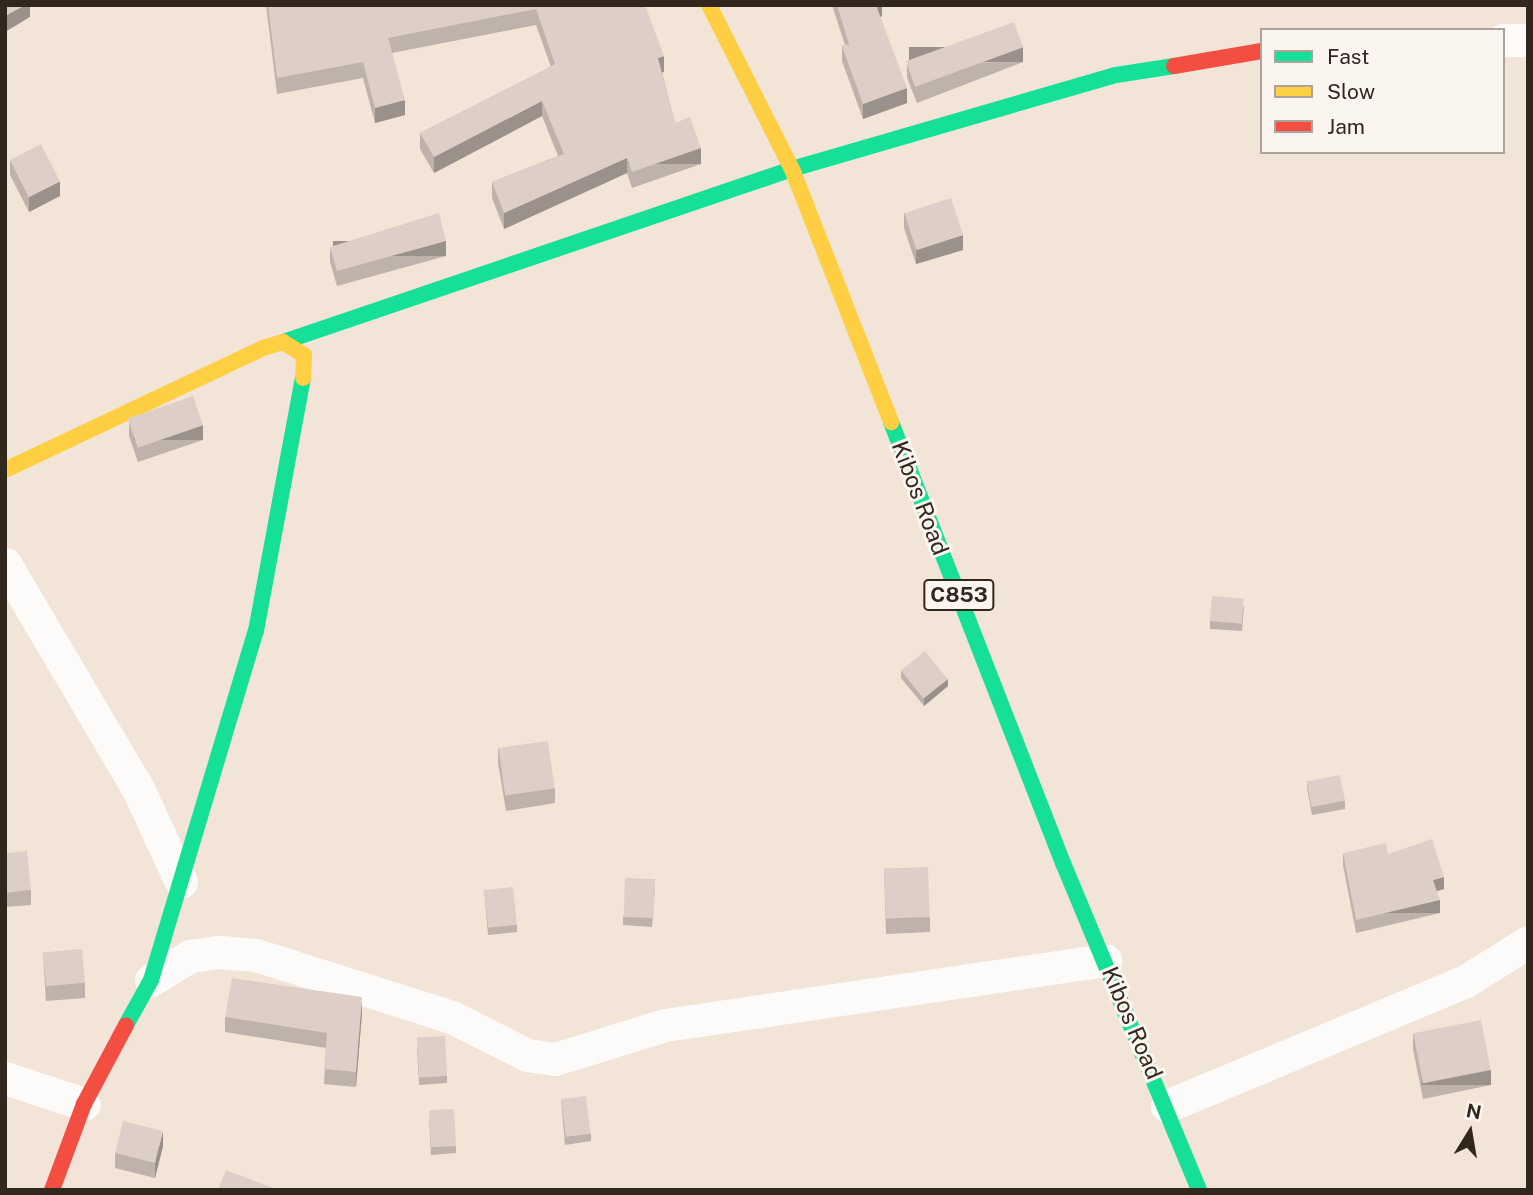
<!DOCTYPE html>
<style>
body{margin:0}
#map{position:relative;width:1533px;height:1195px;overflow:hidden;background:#f2e5d8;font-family:"Public Sans",sans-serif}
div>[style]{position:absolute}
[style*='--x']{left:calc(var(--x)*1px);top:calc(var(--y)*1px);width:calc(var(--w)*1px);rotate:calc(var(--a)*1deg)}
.street>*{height:33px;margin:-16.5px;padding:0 16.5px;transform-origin:16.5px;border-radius:16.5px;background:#fdfbf9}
.fast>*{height:16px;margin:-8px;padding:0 8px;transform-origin:8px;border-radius:8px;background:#16e098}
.slow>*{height:16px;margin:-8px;padding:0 8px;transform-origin:8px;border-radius:8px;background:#ffcf43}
.jam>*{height:16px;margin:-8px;padding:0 8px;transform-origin:8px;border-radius:8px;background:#f24e42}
.wall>*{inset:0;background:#beb2ab}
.shaded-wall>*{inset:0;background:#9b918b;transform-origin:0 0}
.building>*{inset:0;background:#ddcfc7;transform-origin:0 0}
span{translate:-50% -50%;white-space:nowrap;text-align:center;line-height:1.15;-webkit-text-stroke:6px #fbf5f0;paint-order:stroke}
.shield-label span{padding:2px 5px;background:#fbf5f0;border:2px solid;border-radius:5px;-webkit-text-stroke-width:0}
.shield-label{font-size:21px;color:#32271d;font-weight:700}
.street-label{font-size:23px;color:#32271d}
.frame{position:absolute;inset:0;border:7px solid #32271d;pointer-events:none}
.legend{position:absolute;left:1260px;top:28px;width:245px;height:126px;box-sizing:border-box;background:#fbf5f0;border:2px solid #aba39c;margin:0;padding:9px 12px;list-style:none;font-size:21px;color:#32271d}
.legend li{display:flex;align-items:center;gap:14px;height:35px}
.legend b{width:35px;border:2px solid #aba39c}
.north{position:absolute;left:1435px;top:1097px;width:70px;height:70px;-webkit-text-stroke:5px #fbf5f0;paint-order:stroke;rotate:11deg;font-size:19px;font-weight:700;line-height:28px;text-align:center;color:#32271d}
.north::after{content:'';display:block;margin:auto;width:24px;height:32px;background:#32271d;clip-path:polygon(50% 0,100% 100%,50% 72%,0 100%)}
</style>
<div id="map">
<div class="street">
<i style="--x:1503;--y:40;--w:25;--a:0"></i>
<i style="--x:5;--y:564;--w:264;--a:59.4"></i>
<i style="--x:139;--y:791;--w:100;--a:65.2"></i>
<i style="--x:151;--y:980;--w:46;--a:-31.6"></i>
<i style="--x:190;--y:956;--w:30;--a:-8"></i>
<i style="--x:220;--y:952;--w:36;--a:5"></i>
<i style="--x:256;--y:955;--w:206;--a:17.6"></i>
<i style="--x:452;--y:1017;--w:84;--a:26.9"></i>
<i style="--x:527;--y:1055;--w:28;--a:8"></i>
<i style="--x:555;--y:1059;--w:115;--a:-17.2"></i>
<i style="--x:665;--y:1025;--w:445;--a:-8.4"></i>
<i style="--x:5;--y:1078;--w:83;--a:18.2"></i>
<i style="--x:1167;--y:1106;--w:322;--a:-22.7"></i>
<i style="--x:1464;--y:982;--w:75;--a:-32"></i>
</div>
<div class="fast">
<i style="--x:283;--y:342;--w:538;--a:-18.77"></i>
<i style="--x:792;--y:169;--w:337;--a:-16.2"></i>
<i style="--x:1116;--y:75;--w:59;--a:-8.8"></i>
<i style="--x:891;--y:422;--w:473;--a:68.7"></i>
<i style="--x:1063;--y:863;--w:354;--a:67.4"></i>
<i style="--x:126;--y:1025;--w:51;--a:-60.9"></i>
<i style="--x:151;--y:980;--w:364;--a:-73.3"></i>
<i style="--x:256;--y:631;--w:257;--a:-79.5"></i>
</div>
<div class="slow">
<i style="--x:709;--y:5;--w:184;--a:63.2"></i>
<i style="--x:792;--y:169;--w:272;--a:68.6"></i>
<i style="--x:5;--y:470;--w:285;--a:-25.3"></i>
<i style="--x:263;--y:348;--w:21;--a:-17"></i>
<i style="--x:283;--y:342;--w:25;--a:32"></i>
<i style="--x:304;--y:355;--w:23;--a:92"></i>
</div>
<div class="jam">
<i style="--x:1174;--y:66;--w:89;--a:-9.7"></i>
<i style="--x:52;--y:1190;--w:92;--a:-69.6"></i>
<i style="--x:84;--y:1104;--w:89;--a:-62"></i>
</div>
<div class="wall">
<i style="clip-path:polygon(266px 5px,645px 5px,664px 72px,662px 72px,675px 123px,701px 164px,632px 188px,627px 173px,504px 229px,492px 198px,492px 182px,558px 156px,542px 116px,434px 173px,420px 149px,420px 133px,551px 67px,536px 25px,392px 53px,405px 115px,375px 123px,363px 78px,277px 94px)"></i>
<i style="clip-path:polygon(832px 5px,882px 5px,882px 16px,880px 17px,907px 103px,863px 119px,842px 61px,842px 46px,845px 45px)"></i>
<i style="clip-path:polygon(1023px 62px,917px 103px,907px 78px,907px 63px)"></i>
<i style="clip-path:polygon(10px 160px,60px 196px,29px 212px,10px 175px)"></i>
<i style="clip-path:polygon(904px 213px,963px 250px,916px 264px,904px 228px)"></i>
<i style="clip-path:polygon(330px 247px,446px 256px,337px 286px,330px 262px)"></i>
<i style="clip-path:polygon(129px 421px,203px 440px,138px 462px,129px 436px)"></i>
<i style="clip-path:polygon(1244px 606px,1242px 631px,1210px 629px,1210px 621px)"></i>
<i style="clip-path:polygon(901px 670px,948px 686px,924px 706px,901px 678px)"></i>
<i style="clip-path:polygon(498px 748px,555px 788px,555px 803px,506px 811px,498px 763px)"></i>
<i style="clip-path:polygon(1307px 781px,1345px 801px,1345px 809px,1312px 815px,1307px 788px)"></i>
<i style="clip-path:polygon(5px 853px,31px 890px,31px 905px,5px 907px)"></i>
<i style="clip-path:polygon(1343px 853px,1388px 854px,1444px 889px,1437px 891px,1440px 913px,1356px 933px,1343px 865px)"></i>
<i style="clip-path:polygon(884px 869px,930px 917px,930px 932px,886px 934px)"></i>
<i style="clip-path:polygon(655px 887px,652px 927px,623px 925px,623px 917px)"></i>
<i style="clip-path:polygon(484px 889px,517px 925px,517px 932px,488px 935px)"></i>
<i style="clip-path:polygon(43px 952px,85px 983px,85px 998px,46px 1001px)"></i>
<i style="clip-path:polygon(362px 1013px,356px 1087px,324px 1084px,326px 1048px,225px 1032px,225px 1017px)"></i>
<i style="clip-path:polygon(1413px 1034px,1491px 1085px,1423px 1099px,1413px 1049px)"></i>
<i style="clip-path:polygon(417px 1046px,447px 1076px,447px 1083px,419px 1085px)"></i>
<i style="clip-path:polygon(561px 1100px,591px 1134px,591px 1141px,565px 1145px)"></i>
<i style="clip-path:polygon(429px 1118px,456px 1146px,456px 1153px,431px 1155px)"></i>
<i style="clip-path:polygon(163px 1146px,155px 1178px,115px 1168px,115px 1153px)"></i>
</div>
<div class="shaded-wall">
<i style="clip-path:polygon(25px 5px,30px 5px,30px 17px,5px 32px,5px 16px)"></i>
<i style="clip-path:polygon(875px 5px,882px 5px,882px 16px,875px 19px)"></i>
<i style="left:1023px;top:47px;width:15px;height:114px;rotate:90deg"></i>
<i style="clip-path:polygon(664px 56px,664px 72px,658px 74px,658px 58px)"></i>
<i style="clip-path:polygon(907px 88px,907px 103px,863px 119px,863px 104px)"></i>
<i style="clip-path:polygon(405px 100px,405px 115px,375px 123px,375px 108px)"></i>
<i style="clip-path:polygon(542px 101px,542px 116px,434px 173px,434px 157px)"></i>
<i style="left:701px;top:148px;width:16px;height:73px;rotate:90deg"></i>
<i style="clip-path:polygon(627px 158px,627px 173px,504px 229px,504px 213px)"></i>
<i style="clip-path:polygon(60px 181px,60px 196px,29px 212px,29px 197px)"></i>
<i style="clip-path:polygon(963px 235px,963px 250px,916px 264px,916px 249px)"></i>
<i style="left:446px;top:241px;width:15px;height:113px;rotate:90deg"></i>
<i style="left:203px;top:425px;width:15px;height:69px;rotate:90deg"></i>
<i style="clip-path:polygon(948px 679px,948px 686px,924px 706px,924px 698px)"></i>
<i style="clip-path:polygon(1444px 877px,1444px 889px,1433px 892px,1433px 880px)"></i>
<i style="left:1440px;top:900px;width:13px;height:86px;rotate:90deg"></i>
<i style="clip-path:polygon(362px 997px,362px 1013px,356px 1087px,356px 1072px)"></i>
<i style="left:1491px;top:1070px;width:15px;height:69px;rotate:90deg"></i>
<i style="clip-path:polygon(163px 1131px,163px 1146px,155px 1178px,155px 1163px)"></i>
</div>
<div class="building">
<i style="clip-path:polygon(5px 5px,25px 5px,5px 16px)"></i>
<i style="clip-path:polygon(268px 5px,645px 5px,664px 56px,658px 58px,675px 123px,690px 117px,701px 148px,632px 172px,627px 158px,504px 213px,492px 182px,564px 154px,542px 101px,434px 157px,420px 133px,555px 64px,536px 9px,388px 38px,405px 100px,375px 108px,363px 62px,277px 78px)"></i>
<i style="clip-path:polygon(837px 5px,876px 5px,907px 88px,863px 104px,842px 46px,849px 44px)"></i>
<i style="left:1014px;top:22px;width:27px;height:115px;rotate:70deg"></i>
<i style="left:41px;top:144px;width:42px;height:35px;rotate:63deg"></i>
<i style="left:951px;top:198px;width:39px;height:49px;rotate:72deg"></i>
<i style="clip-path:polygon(439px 213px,446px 241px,337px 271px,330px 247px)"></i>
<i style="left:193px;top:396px;width:31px;height:69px;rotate:71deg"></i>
<i style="left:1212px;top:596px;width:32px;height:25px;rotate:5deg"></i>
<i style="left:925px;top:651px;width:36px;height:31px;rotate:51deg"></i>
<i style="left:548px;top:741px;width:48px;height:50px;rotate:82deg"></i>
<i style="left:1340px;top:775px;width:26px;height:34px;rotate:79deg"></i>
<i style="clip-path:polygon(1432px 839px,1444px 877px,1433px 880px,1440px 900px,1356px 920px,1343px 853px,1386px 843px,1388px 854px)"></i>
<i style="clip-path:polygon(27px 851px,31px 890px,5px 893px,5px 853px)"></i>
<i style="left:928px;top:867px;width:50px;height:44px;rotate:88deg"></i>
<i style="left:625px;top:878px;width:30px;height:39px;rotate:2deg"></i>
<i style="left:513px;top:887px;width:38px;height:29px;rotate:84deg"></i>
<i style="left:82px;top:949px;width:34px;height:39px;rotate:85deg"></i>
<i style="clip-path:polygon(232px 978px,362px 997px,356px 1072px,324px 1069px,327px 1033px,225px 1017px)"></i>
<i style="left:1481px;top:1020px;width:51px;height:69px;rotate:79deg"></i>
<i style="left:445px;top:1036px;width:40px;height:28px;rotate:87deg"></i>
<i style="left:586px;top:1096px;width:38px;height:25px;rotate:83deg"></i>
<i style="left:454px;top:1109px;width:37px;height:25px;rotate:87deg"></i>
<i style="left:123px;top:1121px;width:41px;height:33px;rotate:14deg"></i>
<i style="clip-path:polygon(226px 1170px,276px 1189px,276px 1190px,218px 1190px)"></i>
</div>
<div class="shield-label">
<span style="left:959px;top:595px">C853</span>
</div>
<div class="street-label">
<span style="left:920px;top:498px;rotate:69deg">Kibos Road</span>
<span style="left:1132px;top:1023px;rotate:67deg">Kibos Road</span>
</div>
<div class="frame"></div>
<ul class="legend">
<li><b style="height:9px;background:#16e098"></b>Fast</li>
<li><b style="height:9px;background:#ffcf43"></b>Slow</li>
<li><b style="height:9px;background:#f24e42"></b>Jam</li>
</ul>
<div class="north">N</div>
</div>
